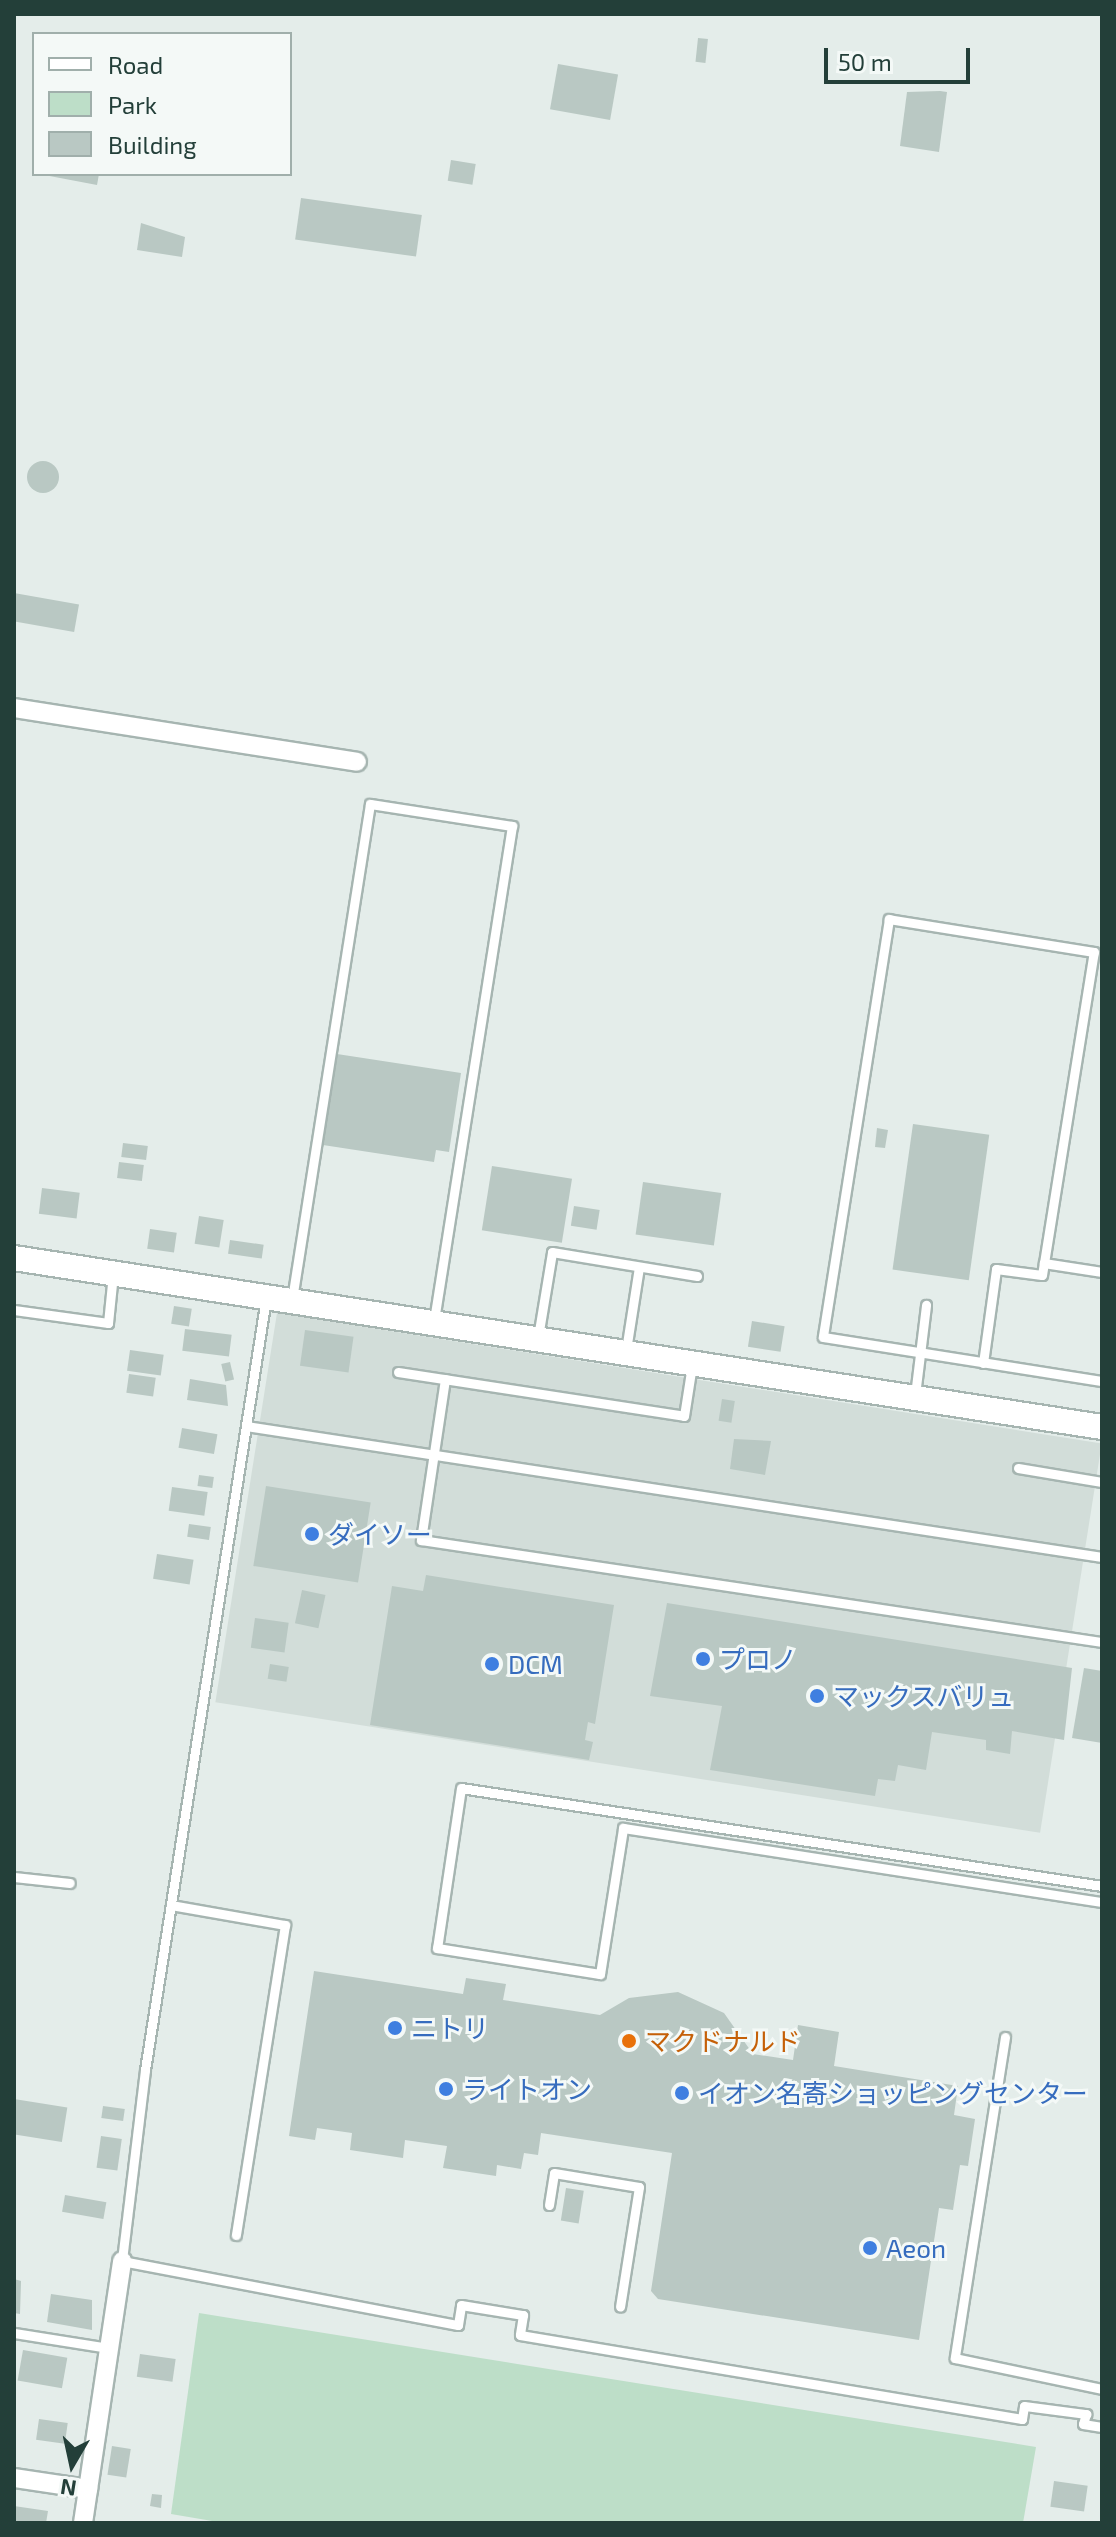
<!DOCTYPE html>
<meta charset="utf-8">
<style>
body{margin:0}
#map{position:relative;width:1116px;height:2537px;overflow:hidden;background:#e4edea;font-family:"Exo 2","Noto Sans JP",sans-serif}
div>[style]{position:absolute}
[style*='--x']{left:calc(var(--x)*1px);top:calc(var(--y)*1px);width:calc(var(--w)*1px);rotate:calc(var(--a)*1deg)}
.built>*{inset:0;background:#d2ddd9;transform-origin:0 0}
.green>*{inset:0;background:#bddec8}
.building>*{inset:0;background:#b9c8c3;transform-origin:0 0}
.round{border-radius:50%}
.roads{filter:drop-shadow(2px 0 #a6b5b1) drop-shadow(-2px 0 #a6b5b1) drop-shadow(0 2px #a6b5b1) drop-shadow(0 -2px #a6b5b1)}
.lane>*{height:9px;margin:-4.5px;padding:0 4.5px;transform-origin:4.5px;border-radius:4.5px;background:#fff}
.street>*{height:18px;margin:-9px;padding:0 9px;transform-origin:9px;border-radius:9px;background:#fff}
.secondary>*{height:24px;margin:-12px;padding:0 12px;transform-origin:12px;border-radius:12px;background:#fff}
.dots>*{width:22px;height:22px;translate:-50% -50%;box-sizing:border-box;border:4px solid #f4f9f7;border-radius:50%}
span{translate:-50% -50%;white-space:nowrap;text-align:center;line-height:1.15;-webkit-text-stroke:6px #f4f9f7;paint-order:stroke}
.shop-label{font-size:26px;color:#366cbe}
.left{translate:0 -50%;text-align:left}
.food-label{font-size:26px;color:#c56008}
.frame{position:absolute;inset:0;border:16px solid #233f39;pointer-events:none}
.legend{position:absolute;left:32px;top:32px;width:260px;height:144px;box-sizing:border-box;background:#f4f9f7;border:2px solid #a0afab;margin:0;padding:10px 14px;list-style:none;font-size:24px;color:#233f39}
.legend li{display:flex;align-items:center;gap:16px;height:40px}
.legend b{width:40px;border:2px solid #a0afab}
.north{position:absolute;left:32px;top:2425px;width:80px;height:80px;-webkit-text-stroke:6px #f4f9f7;paint-order:stroke;rotate:189deg;font-size:22px;font-weight:700;line-height:32px;text-align:center;color:#233f39}
.north::after{content:'';display:block;margin:auto;width:28px;height:36px;background:#233f39;clip-path:polygon(50% 0,100% 100%,50% 72%,0 100%)}
.scale{position:absolute;left:824px;top:48px;width:146px;height:36px;box-sizing:border-box;border:4px solid #233f39;border-top:0;padding-left:10px;font-size:24px;line-height:28px;white-space:nowrap;color:#233f39;-webkit-text-stroke:6px #f4f9f7;paint-order:stroke}
</style>
<div id="map">
<div class="built">
<i style="left:277px;top:1313px;width:835px;height:394px;rotate:9deg"></i>
</div>
<div class="green">
<i style="clip-path:polygon(199px 2313px,1036px 2447px,1023px 2523px,224px 2523px,171px 2514px)"></i>
</div>
<div class="building">
<i style="left:698px;top:38px;width:10px;height:24px;rotate:6deg"></i>
<i style="left:558px;top:64px;width:61px;height:46px;rotate:10deg"></i>
<i style="clip-path:polygon(940px 91px,947px 92px,939px 152px,900px 146px,907px 92px)"></i>
<i style="left:451px;top:160px;width:25px;height:21px;rotate:9deg"></i>
<i style="clip-path:polygon(39px 174px,99px 174px,97px 185px)"></i>
<i style="left:301px;top:198px;width:122px;height:42px;rotate:8deg"></i>
<i style="clip-path:polygon(141px 223px,185px 237px,182px 257px,137px 250px)"></i>
<i class="round" style="left:27px;top:461px;width:32px;height:32px"></i>
<i style="left:14px;top:593px;width:66px;height:28px;rotate:10deg"></i>
<i style="clip-path:polygon(337px 1054px,461px 1073px,449px 1152px,436px 1150px,434px 1162px,323px 1145px)"></i>
<i style="left:913px;top:1124px;width:77px;height:147px;rotate:8deg"></i>
<i style="clip-path:polygon(877px 1128px,888px 1130px,885px 1148px,875px 1147px)"></i>
<i style="left:123px;top:1143px;width:25px;height:14px;rotate:7deg"></i>
<i style="left:119px;top:1162px;width:25px;height:16px;rotate:7deg"></i>
<i style="left:492px;top:1166px;width:81px;height:65px;rotate:9deg"></i>
<i style="left:643px;top:1182px;width:79px;height:53px;rotate:8deg"></i>
<i style="left:42px;top:1188px;width:38px;height:26px;rotate:7deg"></i>
<i style="left:574px;top:1206px;width:26px;height:20px;rotate:9deg"></i>
<i style="left:199px;top:1216px;width:25px;height:28px;rotate:9deg"></i>
<i style="left:150px;top:1229px;width:27px;height:20px;rotate:8deg"></i>
<i style="left:230px;top:1240px;width:34px;height:14px;rotate:8deg"></i>
<i style="left:174px;top:1306px;width:18px;height:18px;rotate:9deg"></i>
<i style="left:752px;top:1321px;width:33px;height:26px;rotate:9deg"></i>
<i style="left:185px;top:1329px;width:47px;height:22px;rotate:7deg"></i>
<i style="left:305px;top:1330px;width:49px;height:36px;rotate:8deg"></i>
<i style="left:130px;top:1350px;width:34px;height:21px;rotate:8deg"></i>
<i style="left:230px;top:1362px;width:18px;height:9px;rotate:77deg"></i>
<i style="left:129px;top:1374px;width:27px;height:19px;rotate:8deg"></i>
<i style="clip-path:polygon(190px 1379px,226px 1385px,228px 1406px,187px 1400px)"></i>
<i style="left:722px;top:1399px;width:13px;height:22px;rotate:9deg"></i>
<i style="left:182px;top:1428px;width:36px;height:20px;rotate:10deg"></i>
<i style="clip-path:polygon(734px 1439px,771px 1441px,765px 1475px,730px 1469px)"></i>
<i style="left:199px;top:1475px;width:15px;height:11px;rotate:8deg"></i>
<i style="left:266px;top:1486px;width:106px;height:81px;rotate:9deg"></i>
<i style="left:172px;top:1487px;width:36px;height:24px;rotate:8deg"></i>
<i style="left:189px;top:1524px;width:22px;height:13px;rotate:8deg"></i>
<i style="left:157px;top:1554px;width:37px;height:25px;rotate:9deg"></i>
<i style="clip-path:polygon(426px 1575px,614px 1605px,595px 1724px,588px 1722px,585px 1740px,593px 1742px,589px 1760px,370px 1725px,392px 1586px,423px 1591px)"></i>
<i style="left:302px;top:1590px;width:24px;height:34px;rotate:12deg"></i>
<i style="clip-path:polygon(667px 1603px,1072px 1668px,1064px 1740px,1012px 1731px,1010px 1754px,986px 1750px,986px 1740px,932px 1732px,926px 1770px,898px 1765px,895px 1781px,878px 1779px,875px 1796px,710px 1770px,722px 1706px,650px 1696px)"></i>
<i style="left:255px;top:1618px;width:34px;height:30px;rotate:8deg"></i>
<i style="left:270px;top:1664px;width:19px;height:15px;rotate:9deg"></i>
<i style="clip-path:polygon(1084px 1668px,1102px 1671px,1102px 1743px,1072px 1738px)"></i>
<i style="clip-path:polygon(314px 1971px,463px 1994px,466px 1978px,506px 1984px,503px 2000px,600px 2015px,629px 1998px,678px 1992px,724px 2013px,753px 2054px,793px 2060px,798px 2025px,839px 2032px,834px 2066px,958px 2086px,954px 2115px,975px 2119px,968px 2166px,960px 2165px,953px 2210px,939px 2208px,919px 2340px,658px 2299px,651px 2291px,672px 2153px,541px 2133px,538px 2155px,524px 2153px,521px 2169px,497px 2165px,496px 2176px,443px 2168px,447px 2146px,405px 2140px,403px 2158px,350px 2150px,352px 2133px,317px 2128px,315px 2140px,289px 2136px)"></i>
<i style="left:14px;top:2099px;width:54px;height:35px;rotate:9deg"></i>
<i style="left:103px;top:2106px;width:22px;height:12px;rotate:8deg"></i>
<i style="left:101px;top:2136px;width:21px;height:32px;rotate:8deg"></i>
<i style="left:566px;top:2188px;width:18px;height:33px;rotate:9deg"></i>
<i style="left:65px;top:2195px;width:42px;height:17px;rotate:10deg"></i>
<i style="clip-path:polygon(14px 2279px,21px 2281px,20px 2314px,14px 2313px)"></i>
<i style="clip-path:polygon(51px 2294px,92px 2300px,92px 2330px,47px 2322px)"></i>
<i style="left:23px;top:2350px;width:45px;height:31px;rotate:10deg"></i>
<i style="left:140px;top:2354px;width:36px;height:23px;rotate:8deg"></i>
<i style="left:39px;top:2419px;width:29px;height:21px;rotate:8deg"></i>
<i style="left:112px;top:2446px;width:19px;height:29px;rotate:9deg"></i>
<i style="left:1054px;top:2481px;width:34px;height:26px;rotate:8deg"></i>
<i style="clip-path:polygon(152px 2494px,162px 2495px,161px 2508px,150px 2506px)"></i>
<i style="clip-path:polygon(14px 2506px,48px 2511px,46px 2523px,14px 2523px)"></i>
</div>
<div class="roads">
<div class="lane">
<i style="--x:1102;--y:1272;--w:59;--a:-171.2"></i>
<i style="--x:1044;--y:1263;--w:315;--a:-80.9"></i>
<i style="--x:1094;--y:952;--w:208;--a:-170.9"></i>
<i style="--x:889;--y:919;--w:423;--a:99"></i>
<i style="--x:823;--y:1337;--w:282;--a:9"></i>
<i style="--x:266;--y:1298;--w:781;--a:98.91"></i>
<i style="--x:145;--y:2070;--w:192;--a:96.9"></i>
<i style="--x:122;--y:2261;--w:342;--a:10.8"></i>
<i style="--x:458;--y:2325;--w:20;--a:-81"></i>
<i style="--x:461;--y:2305;--w:63;--a:9.2"></i>
<i style="--x:523;--y:2315;--w:20;--a:99"></i>
<i style="--x:520;--y:2335;--w:509;--a:9.5"></i>
<i style="--x:1022;--y:2419;--w:13;--a:-81"></i>
<i style="--x:1024;--y:2406;--w:63;--a:7.4"></i>
<i style="--x:1086;--y:2414;--w:10;--a:107"></i>
<i style="--x:1083;--y:2424;--w:19;--a:9"></i>
<i style="--x:292;--y:1299;--w:501;--a:-81.05"></i>
<i style="--x:370;--y:804;--w:144;--a:8.8"></i>
<i style="--x:512;--y:826;--w:500;--a:98.97"></i>
<i style="--x:14;--y:1310;--w:95;--a:7.9"></i>
<i style="--x:108;--y:1323;--w:49;--a:-84.2"></i>
<i style="--x:538;--y:1337;--w:86;--a:-80.6"></i>
<i style="--x:552;--y:1252;--w:147;--a:9.4"></i>
<i style="--x:626;--y:1350;--w:84;--a:-81.1"></i>
<i style="--x:983;--y:1363;--w:95;--a:-82.1"></i>
<i style="--x:996;--y:1269;--w:46;--a:7.4"></i>
<i style="--x:1042;--y:1275;--w:12;--a:-81"></i>
<i style="--x:398;--y:1372;--w:289;--a:8.7"></i>
<i style="--x:684;--y:1416;--w:52;--a:-81.1"></i>
<i style="--x:445;--y:1379;--w:163;--a:98.5"></i>
<i style="--x:421;--y:1540;--w:689;--a:8.52"></i>
<i style="--x:915;--y:1395;--w:91;--a:-83"></i>
<i style="--x:246;--y:1426;--w:866;--a:8.7"></i>
<i style="--x:1018;--y:1468;--w:85;--a:9.5"></i>
<i style="--x:14;--y:1877;--w:56;--a:6.1"></i>
<i style="--x:1102;--y:1886;--w:648;--a:-171.31"></i>
<i style="--x:461;--y:1788;--w:162;--a:98.5"></i>
<i style="--x:437;--y:1948;--w:165;--a:9.1"></i>
<i style="--x:600;--y:1974;--w:148;--a:-81"></i>
<i style="--x:623;--y:1828;--w:485;--a:8.8"></i>
<i style="--x:171;--y:1905;--w:116;--a:10"></i>
<i style="--x:285;--y:1925;--w:314;--a:99"></i>
<i style="--x:1005;--y:2037;--w:325;--a:98.9"></i>
<i style="--x:955;--y:2358;--w:150;--a:11.9"></i>
<i style="--x:549;--y:2205;--w:32;--a:-81"></i>
<i style="--x:554;--y:2173;--w:86;--a:9.4"></i>
<i style="--x:639;--y:2187;--w:121;--a:99"></i>
<i style="--x:14;--y:2333;--w:96;--a:9"></i>
</div>
<div class="street">
<i style="--x:14;--y:708;--w:347;--a:8.9"></i>
<i style="--x:14;--y:2478;--w:75;--a:8.5"></i>
<i style="--x:83;--y:2523;--w:265;--a:-81.5"></i>
</div>
<div class="secondary">
<i style="--x:14;--y:1258;--w:1101;--a:8.83"></i>
</div>
</div>
<div class="dots">
<i style="left:312px;top:1534px;background:#3f7fe0"></i>
<i style="left:703px;top:1659px;background:#3f7fe0"></i>
<i style="left:492px;top:1664px;background:#3f7fe0"></i>
<i style="left:817px;top:1696px;background:#3f7fe0"></i>
<i style="left:395px;top:2028px;background:#3f7fe0"></i>
<i style="left:629px;top:2041px;background:#e8710a"></i>
<i style="left:446px;top:2089px;background:#3f7fe0"></i>
<i style="left:682px;top:2093px;background:#3f7fe0"></i>
<i style="left:870px;top:2248px;background:#3f7fe0"></i>
</div>
<div class="shop-label">
<span class="left" style="left:328px;top:1534px">ダイソー</span>
<span class="left" style="left:719px;top:1659px">プロノ</span>
<span class="left" style="left:508px;top:1664px">DCM</span>
<span class="left" style="left:833px;top:1696px">マックスバリュ</span>
<span class="left" style="left:411px;top:2028px">ニトリ</span>
<span class="left" style="left:462px;top:2089px">ライトオン</span>
<span class="left" style="left:698px;top:2093px">イオン名寄ショッピングセンター</span>
<span class="left" style="left:886px;top:2248px">Aeon</span>
</div>
<div class="food-label">
<span class="left" style="left:645px;top:2041px">マクドナルド</span>
</div>
<div class="frame"></div>
<ul class="legend">
<li><b style="height:10px;background:#fff"></b>Road</li>
<li><b style="height:22px;background:#bddec8"></b>Park</li>
<li><b style="height:22px;background:#b9c8c3"></b>Building</li>
</ul>
<div class="north">N</div>
<div class="scale">50 m</div>
</div>
